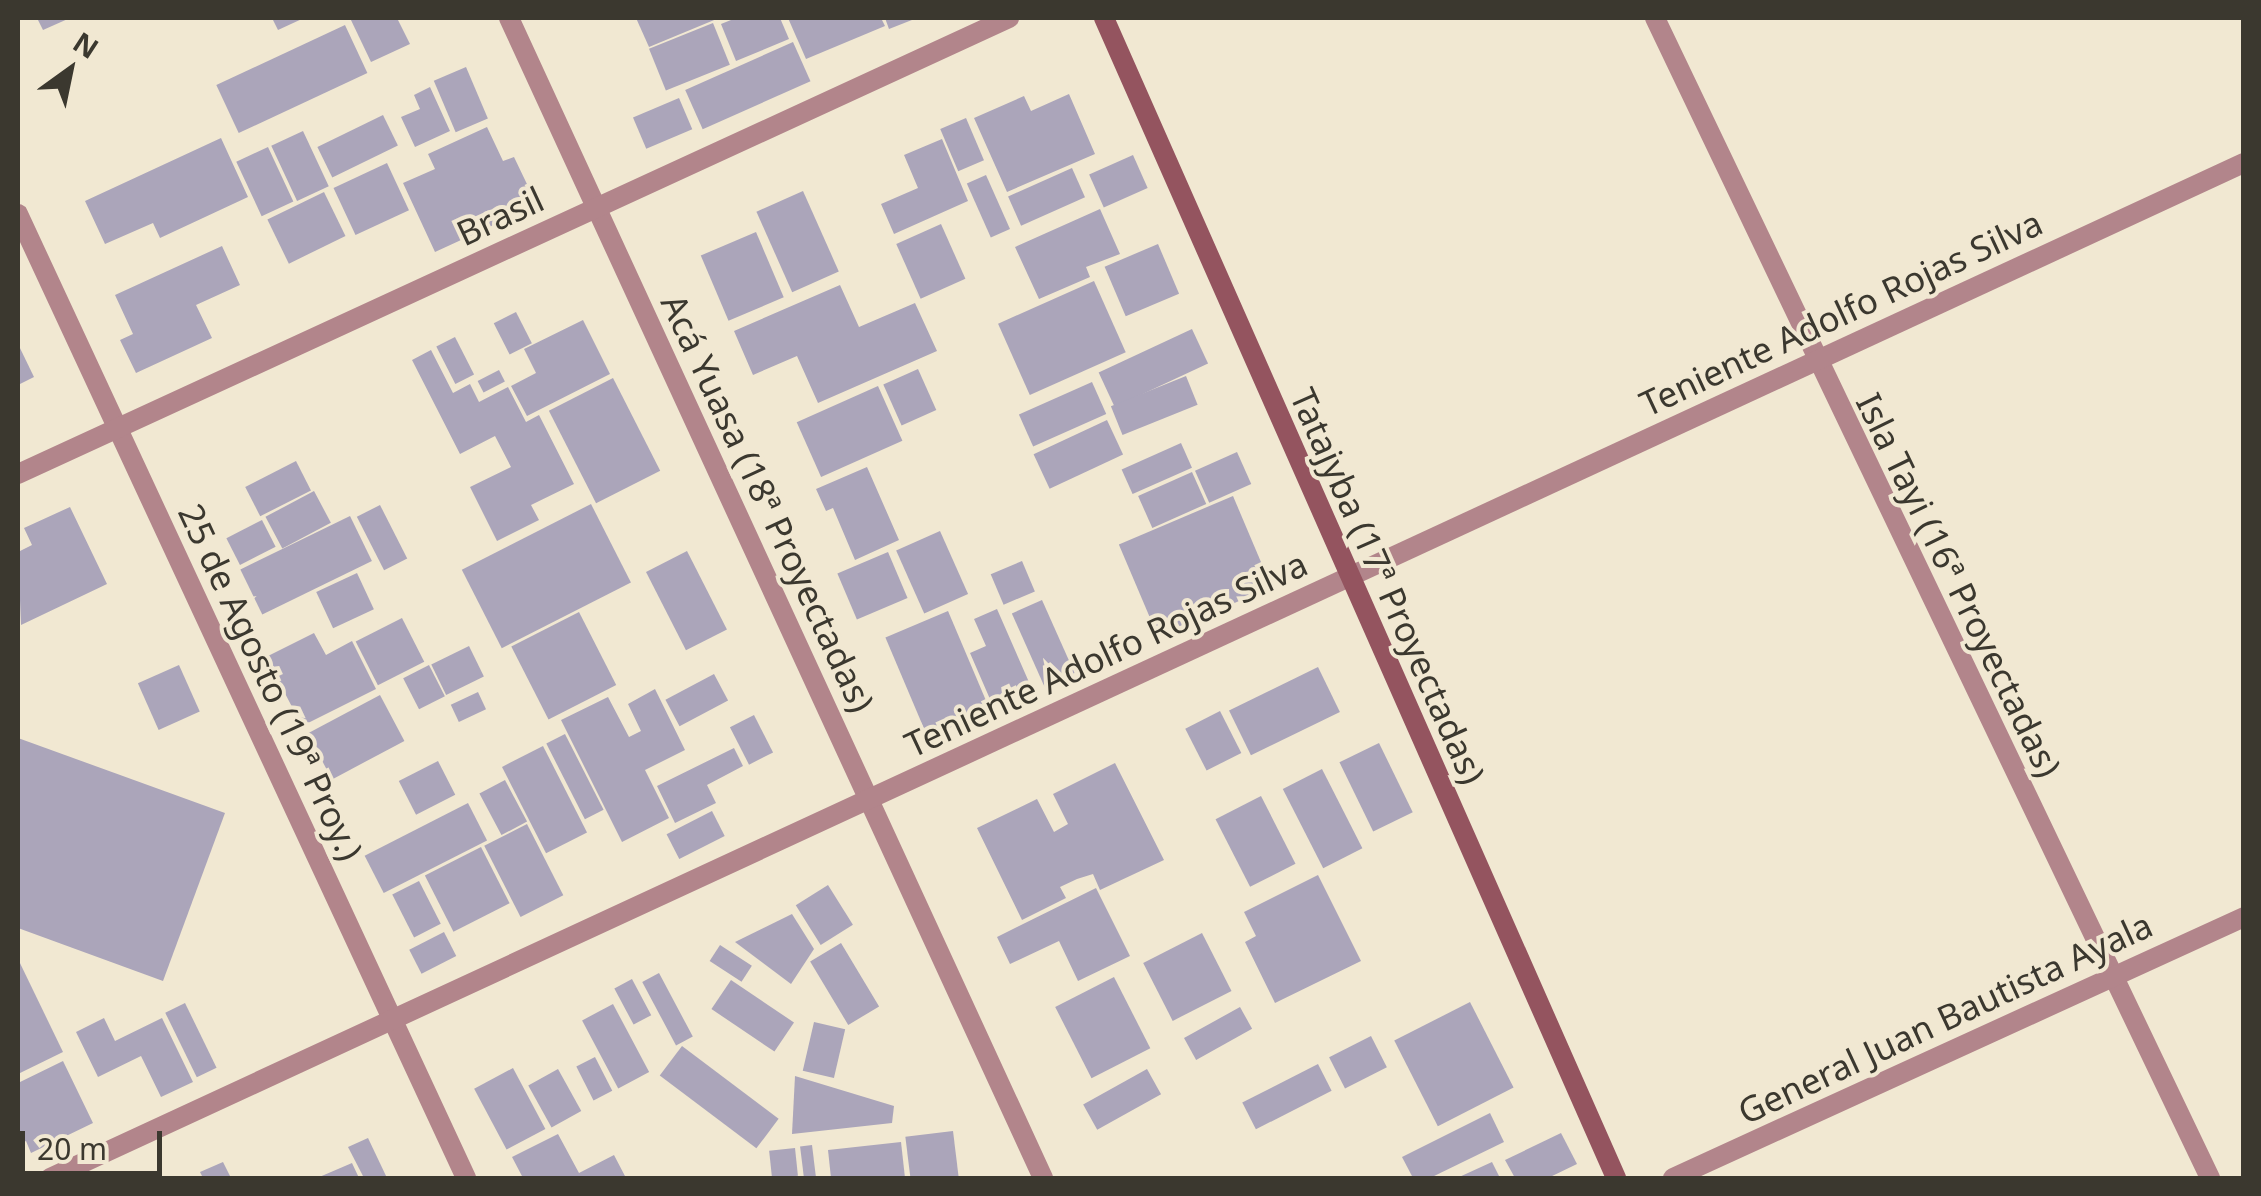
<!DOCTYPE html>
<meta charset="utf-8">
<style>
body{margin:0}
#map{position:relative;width:2261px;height:1196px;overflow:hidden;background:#f1e8d2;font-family:"Noto Sans",sans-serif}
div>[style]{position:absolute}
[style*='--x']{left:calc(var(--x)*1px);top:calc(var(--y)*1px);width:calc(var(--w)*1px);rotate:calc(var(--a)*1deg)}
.building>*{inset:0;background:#aba5ba;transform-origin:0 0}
.street>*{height:20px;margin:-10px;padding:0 10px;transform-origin:10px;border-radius:10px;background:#b2858b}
.secondary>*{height:20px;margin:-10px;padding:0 10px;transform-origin:10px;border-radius:10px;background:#94545f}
span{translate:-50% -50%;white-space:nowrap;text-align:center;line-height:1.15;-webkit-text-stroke:8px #f1e8d2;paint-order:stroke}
.street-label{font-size:35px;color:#3b382f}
.frame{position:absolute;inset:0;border:20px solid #3b382f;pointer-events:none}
.north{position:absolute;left:20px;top:20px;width:100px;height:100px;-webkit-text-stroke:8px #f1e8d2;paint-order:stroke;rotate:33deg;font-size:28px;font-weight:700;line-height:40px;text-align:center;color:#3b382f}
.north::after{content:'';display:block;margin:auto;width:35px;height:45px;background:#3b382f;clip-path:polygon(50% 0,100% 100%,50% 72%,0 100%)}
.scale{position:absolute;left:20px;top:1131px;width:142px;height:45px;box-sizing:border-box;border:5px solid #3b382f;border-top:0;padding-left:12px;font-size:30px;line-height:35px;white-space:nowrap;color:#3b382f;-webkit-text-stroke:8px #f1e8d2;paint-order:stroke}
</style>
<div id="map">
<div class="building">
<i style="clip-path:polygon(37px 18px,70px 18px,43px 30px)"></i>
<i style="clip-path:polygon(272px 18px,304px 18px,278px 30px)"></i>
<i style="clip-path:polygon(350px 18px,397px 18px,410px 44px,371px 62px)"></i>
<i style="clip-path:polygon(636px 18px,719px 18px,649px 47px)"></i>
<i style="clip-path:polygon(736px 18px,780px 18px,789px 39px,736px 61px,721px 24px)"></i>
<i style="clip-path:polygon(788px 18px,881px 18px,885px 26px,806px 59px)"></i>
<i style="clip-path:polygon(885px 18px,917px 18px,889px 29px)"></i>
<i style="left:713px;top:23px;width:45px;height:69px;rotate:68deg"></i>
<i style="left:345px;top:25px;width:53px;height:142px;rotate:65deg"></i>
<i style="left:793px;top:42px;width:43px;height:118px;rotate:66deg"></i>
<i style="left:466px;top:67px;width:56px;height:35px;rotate:67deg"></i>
<i style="clip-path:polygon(430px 87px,450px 131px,415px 147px,401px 117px,420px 109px,414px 95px)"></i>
<i style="clip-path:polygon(1069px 94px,1095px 154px,1007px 192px,974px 118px,1024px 96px,1031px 111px)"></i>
<i style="left:679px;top:98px;width:34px;height:50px;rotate:67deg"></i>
<i style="left:383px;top:115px;width:34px;height:73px;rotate:64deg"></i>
<i style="left:966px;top:118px;width:46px;height:28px;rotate:67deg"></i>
<i style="clip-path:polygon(487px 127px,503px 161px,514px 157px,537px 205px,435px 252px,403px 183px,435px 169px,428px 154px)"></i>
<i style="left:303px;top:131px;width:61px;height:35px;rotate:65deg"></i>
<i style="clip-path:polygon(221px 138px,248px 197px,160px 238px,153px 223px,105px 244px,85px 201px)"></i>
<i style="clip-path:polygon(942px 139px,968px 201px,894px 234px,881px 204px,918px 188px,904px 155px)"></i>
<i style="left:268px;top:147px;width:60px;height:35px;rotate:65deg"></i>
<i style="left:1133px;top:155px;width:36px;height:48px;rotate:66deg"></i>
<i style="left:387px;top:163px;width:52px;height:59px;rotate:65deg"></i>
<i style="left:1072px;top:168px;width:32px;height:70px;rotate:66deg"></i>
<i style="left:986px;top:175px;width:59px;height:21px;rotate:66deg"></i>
<i style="left:803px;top:191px;width:88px;height:51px;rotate:66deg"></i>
<i style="left:324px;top:192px;width:49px;height:63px;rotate:64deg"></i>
<i style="clip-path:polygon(1100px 209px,1120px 254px,1086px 267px,1090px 277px,1039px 299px,1015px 247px)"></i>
<i style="left:941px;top:224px;width:60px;height:49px;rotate:66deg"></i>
<i style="left:756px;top:232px;width:71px;height:60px;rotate:67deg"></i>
<i style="left:1158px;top:244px;width:54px;height:58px;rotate:67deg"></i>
<i style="clip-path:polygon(222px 246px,240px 285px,196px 305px,212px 338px,136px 373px,120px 340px,133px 334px,115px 295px)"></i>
<i style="left:1094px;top:281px;width:78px;height:105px;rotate:66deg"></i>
<i style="clip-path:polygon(840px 285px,859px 327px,915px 303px,937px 351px,818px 403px,797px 356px,753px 375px,734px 331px)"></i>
<i style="left:516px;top:312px;width:35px;height:25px;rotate:63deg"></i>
<i style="clip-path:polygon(583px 320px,610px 374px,527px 416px,511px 386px,536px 373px,524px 349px)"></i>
<i style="left:1192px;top:329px;width:38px;height:103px;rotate:65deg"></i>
<i style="left:455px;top:337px;width:42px;height:21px;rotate:63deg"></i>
<i style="clip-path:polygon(18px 344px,34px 377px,18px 385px)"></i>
<i style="clip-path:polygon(431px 350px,453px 393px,470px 384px,479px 402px,508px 387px,526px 422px,539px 415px,574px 484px,531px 505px,539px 520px,497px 541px,470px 487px,511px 467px,495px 436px,460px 454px,412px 360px)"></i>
<i style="left:918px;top:369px;width:45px;height:38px;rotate:66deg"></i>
<i style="left:499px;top:370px;width:13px;height:24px;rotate:63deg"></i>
<i style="left:1186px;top:376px;width:31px;height:81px;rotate:68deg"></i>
<i style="left:613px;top:378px;width:104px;height:72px;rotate:63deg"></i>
<i style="left:1092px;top:382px;width:35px;height:80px;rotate:66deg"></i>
<i style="left:878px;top:386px;width:60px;height:89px;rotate:66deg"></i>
<i style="left:1107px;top:420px;width:38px;height:81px;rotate:65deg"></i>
<i style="left:1181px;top:443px;width:27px;height:65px;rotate:66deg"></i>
<i style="left:1237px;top:452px;width:35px;height:46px;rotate:66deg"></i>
<i style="left:296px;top:461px;width:33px;height:57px;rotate:63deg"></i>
<i style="clip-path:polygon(867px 467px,899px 540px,855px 560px,833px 508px,826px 511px,816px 489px)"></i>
<i style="left:1192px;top:472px;width:35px;height:59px;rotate:66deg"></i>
<i style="left:314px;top:491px;width:36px;height:55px;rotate:62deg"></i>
<i style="left:1233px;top:496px;width:99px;height:124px;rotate:67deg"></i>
<i style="left:591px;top:504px;width:88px;height:145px;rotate:63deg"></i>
<i style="left:380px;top:505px;width:60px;height:26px;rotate:63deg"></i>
<i style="clip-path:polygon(70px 507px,107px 584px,21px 625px,18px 552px,32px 545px,24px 528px)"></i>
<i style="left:350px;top:516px;width:50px;height:122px;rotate:64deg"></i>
<i style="left:262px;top:520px;width:30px;height:40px;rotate:63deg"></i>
<i style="left:940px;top:531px;width:69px;height:48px;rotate:66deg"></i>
<i style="left:687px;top:551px;width:88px;height:46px;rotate:63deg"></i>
<i style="left:888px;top:552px;width:50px;height:55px;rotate:67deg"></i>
<i style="left:1022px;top:561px;width:33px;height:34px;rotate:67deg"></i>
<i style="left:357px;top:573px;width:40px;height:45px;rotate:65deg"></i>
<i style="left:1042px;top:600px;width:80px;height:33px;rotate:66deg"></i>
<i style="clip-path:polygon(997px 609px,1032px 689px,993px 706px,970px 653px,986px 646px,974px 619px)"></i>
<i style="left:948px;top:611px;width:108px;height:68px;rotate:67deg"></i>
<i style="left:579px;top:612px;width:82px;height:76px;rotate:63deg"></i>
<i style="left:402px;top:618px;width:49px;height:52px;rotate:63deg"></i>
<i style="clip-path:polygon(314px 633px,326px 655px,352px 641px,376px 689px,302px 726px,266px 657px)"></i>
<i style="left:469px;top:646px;width:34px;height:42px;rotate:64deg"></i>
<i style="left:179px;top:665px;width:51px;height:45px;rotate:66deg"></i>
<i style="left:429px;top:665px;width:35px;height:29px;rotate:63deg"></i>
<i style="left:1318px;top:667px;width:50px;height:99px;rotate:64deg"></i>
<i style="left:714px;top:674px;width:30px;height:55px;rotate:62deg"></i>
<i style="clip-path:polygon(655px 689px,685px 750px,645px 770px,669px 818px,622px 842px,561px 720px,608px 697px,629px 737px,641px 731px,628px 704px)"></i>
<i style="left:478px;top:692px;width:19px;height:30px;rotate:65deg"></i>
<i style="left:380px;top:695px;width:52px;height:82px;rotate:62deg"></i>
<i style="left:1220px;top:711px;width:47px;height:39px;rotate:63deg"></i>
<i style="left:754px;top:715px;width:42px;height:27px;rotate:63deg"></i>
<i style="left:565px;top:734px;width:85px;height:21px;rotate:63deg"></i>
<i style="clip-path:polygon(18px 738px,225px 813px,163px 981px,18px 928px)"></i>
<i style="left:1379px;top:743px;width:77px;height:44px;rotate:64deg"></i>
<i style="left:543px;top:746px;width:97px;height:46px;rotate:63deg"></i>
<i style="clip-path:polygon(734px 748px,743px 766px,707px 785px,716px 803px,675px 823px,657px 786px)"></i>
<i style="left:438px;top:761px;width:38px;height:44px;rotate:63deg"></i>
<i style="clip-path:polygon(1115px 763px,1164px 860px,1100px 890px,1093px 874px,1077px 879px,1060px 887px,1066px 898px,1022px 920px,977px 828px,1037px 799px,1054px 832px,1068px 824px,1053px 794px)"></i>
<i style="left:1322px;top:769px;width:89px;height:44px;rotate:63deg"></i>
<i style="left:505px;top:780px;width:47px;height:29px;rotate:62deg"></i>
<i style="left:1261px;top:796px;width:76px;height:51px;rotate:63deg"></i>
<i style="left:468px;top:803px;width:42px;height:116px;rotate:63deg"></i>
<i style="left:712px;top:811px;width:28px;height:51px;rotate:63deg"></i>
<i style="left:527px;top:824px;width:80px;height:48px;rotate:63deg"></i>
<i style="left:481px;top:847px;width:63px;height:63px;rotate:63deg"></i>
<i style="clip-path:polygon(1318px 875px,1361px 961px,1275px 1003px,1245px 942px,1256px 936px,1244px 912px)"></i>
<i style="left:419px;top:881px;width:48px;height:30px;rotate:63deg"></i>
<i style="left:828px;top:885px;width:47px;height:38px;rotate:58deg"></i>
<i style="clip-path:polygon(1096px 888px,1130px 956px,1078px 981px,1059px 941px,1010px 964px,997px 937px)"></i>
<i style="clip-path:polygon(792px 914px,814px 949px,791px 984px,735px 942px)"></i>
<i style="left:444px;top:932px;width:27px;height:39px;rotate:63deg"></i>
<i style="left:1202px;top:933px;width:65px;height:66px;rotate:63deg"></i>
<i style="left:841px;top:943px;width:74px;height:36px;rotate:59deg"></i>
<i style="left:720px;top:945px;width:38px;height:19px;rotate:33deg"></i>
<i style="clip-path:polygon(18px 959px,63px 1052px,18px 1074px)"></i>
<i style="left:659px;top:973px;width:72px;height:19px;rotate:62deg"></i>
<i style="left:1114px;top:977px;width:80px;height:66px;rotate:63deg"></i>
<i style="left:632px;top:979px;width:41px;height:20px;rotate:62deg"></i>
<i style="left:731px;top:980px;width:76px;height:35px;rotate:34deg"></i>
<i style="left:1470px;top:1002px;width:96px;height:85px;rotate:63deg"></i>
<i style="left:185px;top:1003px;width:72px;height:22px;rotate:64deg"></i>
<i style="left:613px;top:1004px;width:77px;height:35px;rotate:62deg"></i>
<i style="left:1240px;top:1007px;width:25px;height:64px;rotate:61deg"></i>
<i style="clip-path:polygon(104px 1018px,115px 1041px,162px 1018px,193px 1082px,161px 1097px,141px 1056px,98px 1077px,76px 1032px)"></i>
<i style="left:814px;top:1022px;width:32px;height:50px;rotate:13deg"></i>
<i style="left:1371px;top:1036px;width:35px;height:47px;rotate:63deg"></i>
<i style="left:682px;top:1046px;width:121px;height:37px;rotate:37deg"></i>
<i style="left:595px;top:1057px;width:38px;height:21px;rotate:63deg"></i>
<i style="clip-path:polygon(63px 1061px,93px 1123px,31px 1153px,26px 1141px,18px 1145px,18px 1083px)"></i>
<i style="left:1318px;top:1064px;width:30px;height:85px;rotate:63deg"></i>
<i style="left:513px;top:1068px;width:69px;height:44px;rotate:62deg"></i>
<i style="left:558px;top:1069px;width:48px;height:34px;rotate:61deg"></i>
<i style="left:1147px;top:1069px;width:29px;height:73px;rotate:61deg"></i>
<i style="clip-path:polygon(795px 1076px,894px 1106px,892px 1123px,792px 1134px)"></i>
<i style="clip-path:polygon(1490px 1113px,1504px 1142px,1430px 1178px,1413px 1178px,1402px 1157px)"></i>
<i style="left:953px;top:1131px;width:47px;height:48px;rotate:83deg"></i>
<i style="clip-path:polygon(1561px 1133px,1577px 1164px,1548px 1178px,1515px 1178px,1505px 1160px)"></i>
<i style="clip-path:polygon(558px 1134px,579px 1173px,614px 1155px,626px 1178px,523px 1178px,512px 1157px)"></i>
<i style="clip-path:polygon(368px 1138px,387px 1178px,364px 1178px,348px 1147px)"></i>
<i style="clip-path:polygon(901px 1142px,905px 1178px,831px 1178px,828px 1150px)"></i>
<i style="left:812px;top:1145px;width:33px;height:12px;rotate:83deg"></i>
<i style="left:795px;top:1148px;width:28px;height:26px;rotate:84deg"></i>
<i style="clip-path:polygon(223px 1162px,231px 1178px,203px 1178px,200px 1172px)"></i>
<i style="clip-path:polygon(1492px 1162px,1500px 1178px,1457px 1178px)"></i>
<i style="clip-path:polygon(352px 1163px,359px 1178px,317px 1178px)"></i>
</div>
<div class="street">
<i style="--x:509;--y:18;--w:1277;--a:65.28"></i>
<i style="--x:1655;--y:18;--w:1286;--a:64.43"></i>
<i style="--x:18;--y:214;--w:1063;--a:65.07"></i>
<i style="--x:18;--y:474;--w:1091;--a:-24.71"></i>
<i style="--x:50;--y:1178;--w:2417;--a:-24.83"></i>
<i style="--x:1673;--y:1178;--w:628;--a:-24.56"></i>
</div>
<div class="secondary">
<i style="--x:1104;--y:18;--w:1268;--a:66.18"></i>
</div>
<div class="street-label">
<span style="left:500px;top:216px;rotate:-25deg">Brasil</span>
<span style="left:1841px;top:313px;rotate:-25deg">Teniente Adolfo Rojas Silva</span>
<span style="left:768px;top:503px;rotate:65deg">Acá Yuasa (18ª Proyectadas)</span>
<span style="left:1959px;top:585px;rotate:64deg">Isla Tayi (16ª Proyectadas)</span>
<span style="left:1388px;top:586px;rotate:66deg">Tatajyba (17ª Proyectadas)</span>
<span style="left:1106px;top:654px;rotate:-25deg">Teniente Adolfo Rojas Silva</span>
<span style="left:271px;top:682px;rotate:65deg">25 de Agosto (19ª Proy.)</span>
<span style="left:1945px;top:1018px;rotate:-25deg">General Juan Bautista Ayala</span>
</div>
<div class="frame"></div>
<div class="north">N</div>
<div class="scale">20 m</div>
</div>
